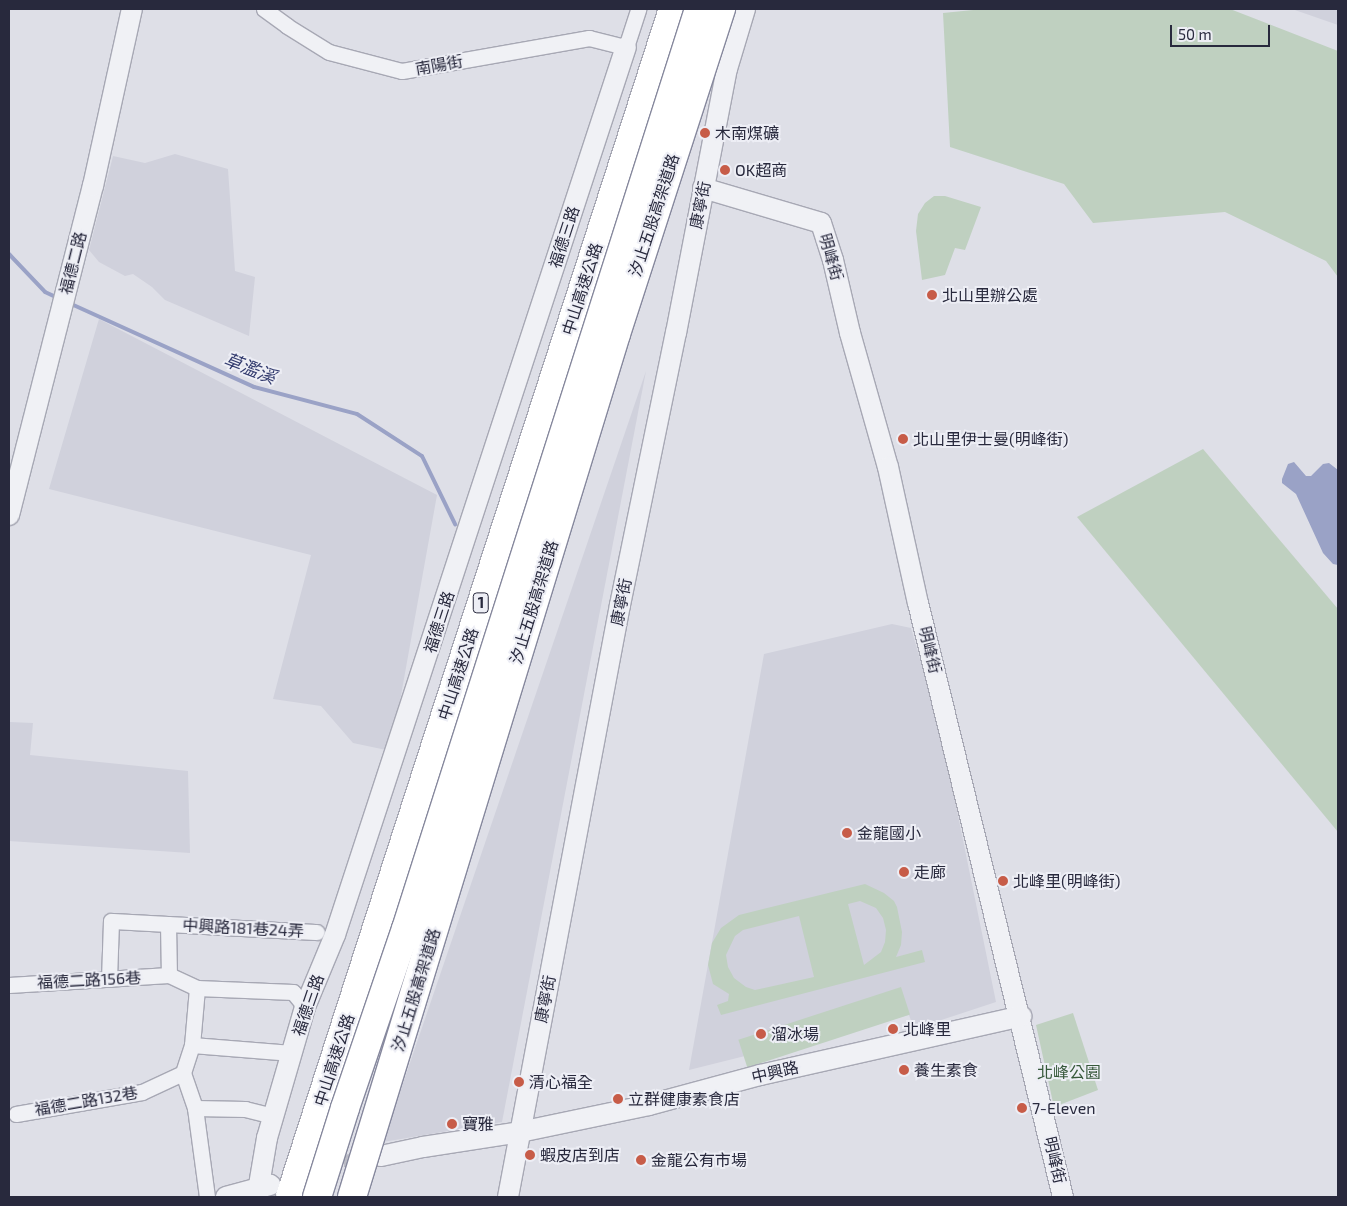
<!DOCTYPE html>
<meta charset="utf-8">
<style>
body{margin:0}
#map{position:relative;width:1347px;height:1206px;overflow:hidden;background:#dedfe7;font-family:"Exo 2","Noto Sans TC",sans-serif}
div>[style]{position:absolute}
[style*='--x']{left:calc(var(--x)*1px);top:calc(var(--y)*1px);width:calc(var(--w)*1px);rotate:calc(var(--a)*1deg)}
.built>*{inset:0;background:#d0d1dc}
.green>*{inset:0;background:#bfd0c0;transform-origin:0 0}
.water>*{inset:0;background:#9aa2c6}
.stream>*{height:4px;margin:-2px;padding:0 2px;transform-origin:2px;border-radius:2px;background:#9aa2c6}
.tertiary-tunnel>*{height:20px;margin-top:-10px;transform-origin:0;background:repeating-linear-gradient(90deg,#babbc5 0 20px,transparent 0 30px)}
.roads{filter:drop-shadow(1px 0 #a7a8b4) drop-shadow(-1px 0 #a7a8b4) drop-shadow(0 1px #a7a8b4) drop-shadow(0 -1px #a7a8b4)}
.minor>*{height:15px;margin:-7.5px;padding:0 7.5px;transform-origin:7.5px;border-radius:7.5px;background:#f0f1f5}
.tertiary>*{height:20px;margin:-10px;padding:0 10px;transform-origin:10px;border-radius:10px;background:#f0f1f5}
.motorway>*{height:28px;margin:-14px;padding:0 14px;transform-origin:14px;border-radius:14px;background:#fff}
.bridges{filter:drop-shadow(1px 0 #86889d) drop-shadow(-1px 0 #86889d) drop-shadow(0 1px #86889d) drop-shadow(0 -1px #86889d)}
.motorway-bridge>*{height:28px;margin:-14px;padding:0 14px;transform-origin:14px;border-radius:14px;background:#fff}
.dots>*{width:14px;height:14px;translate:-50% -50%;box-sizing:border-box;border:2px solid #edeef5;border-radius:50%}
span{translate:-50% -50%;white-space:nowrap;text-align:center;line-height:1.15;-webkit-text-stroke:4px #edeef5;paint-order:stroke}
.shield-label span{padding:1px 4px;background:#edeef5;border:1px solid;border-radius:4px;-webkit-text-stroke-width:0}
.shield-label{font-size:15px;color:#28293d;font-weight:700}
.street-label{font-size:16px;color:#28293d}
.poi-label{font-size:16px;color:#28293d}
.left{translate:0 -50%;text-align:left}
.park-label{font-size:16px;color:#36583a}
.water-label{font-size:18px;color:#343c6f;font-style:italic}
.frame{position:absolute;inset:0;border:10px solid #28293d;pointer-events:none}
.scale{position:absolute;left:1170px;top:25px;width:100px;height:22px;box-sizing:border-box;border:2px solid #28293d;border-top:0;padding-left:6px;font-size:15px;line-height:18px;white-space:nowrap;color:#28293d;-webkit-text-stroke:4px #edeef5;paint-order:stroke}
</style>
<div id="map">
<div class="built">
<i style="clip-path:polygon(1292px 9px,1338px 9px,1338px 25px)"></i>
<i style="clip-path:polygon(175px 154px,228px 169px,235px 271px,255px 277px,249px 336px,165px 300px,152px 287px,133px 274px,125px 276px,99px 262px,89px 250px,113px 156px,145px 163px)"></i>
<i style="clip-path:polygon(99px 319px,437px 495px,391px 751px,353px 743px,321px 706px,273px 699px,311px 555px,49px 489px)"></i>
<i style="clip-path:polygon(646px 371px,502px 1122px,383px 1142px)"></i>
<i style="clip-path:polygon(892px 624px,911px 628px,941px 732px,996px 1002px,914px 1029px,909px 1015px,689px 1070px,764px 654px)"></i>
<i style="clip-path:polygon(9px 722px,33px 723px,30px 755px,188px 771px,190px 853px,9px 841px)"></i>
</div>
<div class="green">
<i style="clip-path:polygon(983px 9px,1230px 9px,1338px 51px,1338px 277px,1326px 261px,1225px 212px,1093px 223px,1064px 184px,950px 147px,943px 13px)"></i>
<i style="clip-path:polygon(934px 196px,945px 196px,981px 207px,965px 250px,955px 248px,945px 275px,922px 280px,916px 231px,918px 214px,925px 203px)"></i>
<i style="clip-path:polygon(1203px 449px,1338px 609px,1338px 832px,1077px 517px)"></i>
<i style="clip-path:polygon(evenodd,865px 884px,884px 893px,894px 901px,897px 907px,902px 932px,901px 945px,896px 957px,922px 950px,925px 962px,721px 1015px,717px 1005px,728px 1001px,729px 994px,713px 984px,708px 965px,712px 943px,721px 928px,739px 915px,865px 884px,860px 901px,876px 908px,883px 918px,886px 930px,885px 942px,881px 952px,864px 965px,848px 904px,860px 901px,865px 884px,799px 916px,814px 977px,755px 990px,746px 987px,734px 978px,728px 967px,726px 955px,735px 936px,743px 930px,799px 916px)"></i>
<i style="left:901px;top:987px;width:29px;height:171px;rotate:72deg"></i>
<i style="clip-path:polygon(1073px 1013px,1098px 1090px,1054px 1107px,1036px 1025px)"></i>
</div>
<div class="water">
<i style="clip-path:polygon(1294px 462px,1306px 476px,1311px 476px,1323px 464px,1329px 463px,1338px 470px,1338px 565px,1333px 564px,1323px 553px,1296px 494px,1282px 483px,1282px 479px,1288px 464px)"></i>
</div>
<div class="stream">
<i style="--x:9;--y:254;--w:52;--a:46.5"></i>
<i style="--x:45;--y:292;--w:14;--a:25"></i>
<i style="--x:69;--y:303;--w:203;--a:24.4"></i>
<i style="--x:254;--y:387;--w:106;--a:14.7"></i>
<i style="--x:357;--y:414;--w:77;--a:32.9"></i>
<i style="--x:422;--y:456;--w:76;--a:64.1"></i>
</div>
<div class="tertiary-tunnel">
<i style="--x:315;--y:1173;--w:61;--a:-14.3"></i>
</div>
<div class="roads">
<div class="minor">
<i style="--x:264;--y:9;--w:29;--a:36"></i>
<i style="--x:287;--y:26;--w:49;--a:31.8"></i>
<i style="--x:329;--y:52;--w:75;--a:14.6"></i>
<i style="--x:402;--y:71;--w:190;--a:-10"></i>
<i style="--x:589;--y:38;--w:38;--a:14"></i>
<i style="--x:626;--y:47;--w:40;--a:-72"></i>
<i style="--x:168;--y:924;--w:51;--a:88.9"></i>
<i style="--x:169;--y:975;--w:31;--a:25"></i>
<i style="--x:197;--y:988;--w:57;--a:95"></i>
<i style="--x:192;--y:1045;--w:29;--a:108"></i>
<i style="--x:109;--y:979;--w:58;--a:-88"></i>
<i style="--x:111;--y:921;--w:206;--a:3.1"></i>
<i style="--x:9;--y:985;--w:160;--a:-3.6"></i>
<i style="--x:197;--y:988;--w:96;--a:2.4"></i>
<i style="--x:293;--y:992;--w:19;--a:51"></i>
<i style="--x:192;--y:1045;--w:100;--a:4.6"></i>
<i style="--x:183;--y:1073;--w:37;--a:71"></i>
<i style="--x:195;--y:1108;--w:50;--a:1.1"></i>
<i style="--x:245;--y:1109;--w:30;--a:14"></i>
<i style="--x:195;--y:1108;--w:90;--a:82.3"></i>
<i style="--x:16;--y:1114;--w:128;--a:-9.9"></i>
<i style="--x:142;--y:1092;--w:45;--a:-24.9"></i>
</div>
<div class="tertiary">
<i style="--x:703;--y:188;--w:123;--a:16.5"></i>
<i style="--x:821;--y:223;--w:39;--a:72"></i>
<i style="--x:833;--y:260;--w:75;--a:76.9"></i>
<i style="--x:850;--y:333;--w:139;--a:74.2"></i>
<i style="--x:888;--y:467;--w:139;--a:77.6"></i>
<i style="--x:918;--y:603;--w:611;--a:76.28"></i>
<i style="--x:9;--y:515;--w:340;--a:-75.7"></i>
<i style="--x:93;--y:186;--w:181;--a:-77.6"></i>
<i style="--x:381;--y:1156;--w:43;--a:-12.1"></i>
<i style="--x:423;--y:1147;--w:98;--a:-8.8"></i>
<i style="--x:520;--y:1132;--w:132;--a:-11.8"></i>
<i style="--x:649;--y:1105;--w:115;--a:-15.1"></i>
<i style="--x:760;--y:1075;--w:268;--a:-12.7"></i>
<i style="--x:226;--y:1197;--w:46;--a:-15.3"></i>
<i style="--x:257;--y:1197;--w:60;--a:-80.4"></i>
<i style="--x:267;--y:1138;--w:136;--a:-73.8"></i>
<i style="--x:305;--y:1007;--w:78;--a:-67.4"></i>
<i style="--x:335;--y:935;--w:934;--a:-71.86"></i>
<i style="--x:508;--y:1197;--w:603;--a:-79.29"></i>
<i style="--x:620;--y:605;--w:278;--a:-78.4"></i>
<i style="--x:676;--y:333;--w:269;--a:-79.1"></i>
<i style="--x:727;--y:69;--w:63;--a:-73.3"></i>
</div>
<div class="motorway">
<i style="--x:290;--y:1197;--w:1248;--a:-72.13"></i>
</div>
</div>
<div class="bridges">
<div class="motorway-bridge">
<i style="--x:317;--y:1197;--w:93;--a:-72.5"></i>
<i style="--x:345;--y:1108;--w:189;--a:-71.2"></i>
<i style="--x:406;--y:929;--w:966;--a:-72.33"></i>
<i style="--x:352;--y:1197;--w:902;--a:-72.99"></i>
<i style="--x:616;--y:334;--w:342;--a:-72.1"></i>
</div>
</div>
<div class="dots">
<i style="left:705px;top:133px;background:#c75c48"></i>
<i style="left:725px;top:170px;background:#c75c48"></i>
<i style="left:932px;top:295px;background:#c75c48"></i>
<i style="left:903px;top:439px;background:#c75c48"></i>
<i style="left:847px;top:833px;background:#c75c48"></i>
<i style="left:904px;top:872px;background:#c75c48"></i>
<i style="left:1003px;top:881px;background:#c75c48"></i>
<i style="left:893px;top:1029px;background:#c75c48"></i>
<i style="left:761px;top:1034px;background:#c75c48"></i>
<i style="left:904px;top:1070px;background:#c75c48"></i>
<i style="left:519px;top:1082px;background:#c75c48"></i>
<i style="left:618px;top:1099px;background:#c75c48"></i>
<i style="left:1022px;top:1108px;background:#c75c48"></i>
<i style="left:452px;top:1124px;background:#c75c48"></i>
<i style="left:530px;top:1155px;background:#c75c48"></i>
<i style="left:641px;top:1160px;background:#c75c48"></i>
</div>
<div class="shield-label">
<span style="left:481px;top:603px">1</span>
</div>
<div class="street-label">
<span style="left:439px;top:65px;rotate:-10deg">南陽街</span>
<span style="left:700px;top:205px;rotate:-79deg">康寧街</span>
<span style="left:654px;top:215px;rotate:-72deg">汐止五股高架道路</span>
<span style="left:564px;top:237px;rotate:-72deg">福德三路</span>
<span style="left:831px;top:257px;rotate:74deg">明峰街</span>
<span style="left:73px;top:263px;rotate:-76deg">福德二路</span>
<span style="left:582px;top:289px;rotate:-72deg">中山高速公路</span>
<span style="left:534px;top:602px;rotate:-73deg">汐止五股高架道路</span>
<span style="left:621px;top:602px;rotate:-79deg">康寧街</span>
<span style="left:439px;top:622px;rotate:-72deg">福德三路</span>
<span style="left:930px;top:650px;rotate:76deg">明峰街</span>
<span style="left:458px;top:674px;rotate:-72deg">中山高速公路</span>
<span style="left:243px;top:928px;rotate:3deg">中興路181巷24弄</span>
<span style="left:89px;top:980px;rotate:-3deg">福德二路156巷</span>
<span style="left:416px;top:990px;rotate:-73deg">汐止五股高架道路</span>
<span style="left:545px;top:999px;rotate:-79deg">康寧街</span>
<span style="left:308px;top:1005px;rotate:-71deg">福德三路</span>
<span style="left:334px;top:1060px;rotate:-72deg">中山高速公路</span>
<span style="left:775px;top:1072px;rotate:-13deg">中興路</span>
<span style="left:86px;top:1101px;rotate:-10deg">福德二路132巷</span>
<span style="left:1055px;top:1160px;rotate:77deg">明峰街</span>
</div>
<div class="poi-label">
<span class="left" style="left:715px;top:133px">木南煤礦</span>
<span class="left" style="left:735px;top:170px">OK超商</span>
<span class="left" style="left:942px;top:295px">北山里辦公處</span>
<span class="left" style="left:913px;top:439px">北山里伊士曼(明峰街)</span>
<span class="left" style="left:857px;top:833px">金龍國小</span>
<span class="left" style="left:914px;top:872px">走廊</span>
<span class="left" style="left:1013px;top:881px">北峰里(明峰街)</span>
<span class="left" style="left:903px;top:1029px">北峰里</span>
<span class="left" style="left:771px;top:1034px">溜冰場</span>
<span class="left" style="left:914px;top:1070px">養生素食</span>
<span class="left" style="left:529px;top:1082px">清心福全</span>
<span class="left" style="left:628px;top:1099px">立群健康素食店</span>
<span class="left" style="left:1032px;top:1108px">7-Eleven</span>
<span class="left" style="left:462px;top:1124px">寶雅</span>
<span class="left" style="left:540px;top:1155px">蝦皮店到店</span>
<span class="left" style="left:651px;top:1160px">金龍公有市場</span>
</div>
<div class="park-label">
<span style="left:1069px;top:1072px">北峰公園</span>
</div>
<div class="water-label">
<span style="left:250px;top:368px;rotate:21deg">草濫溪</span>
</div>
<div class="frame"></div>
<div class="scale">50 m</div>
</div>
